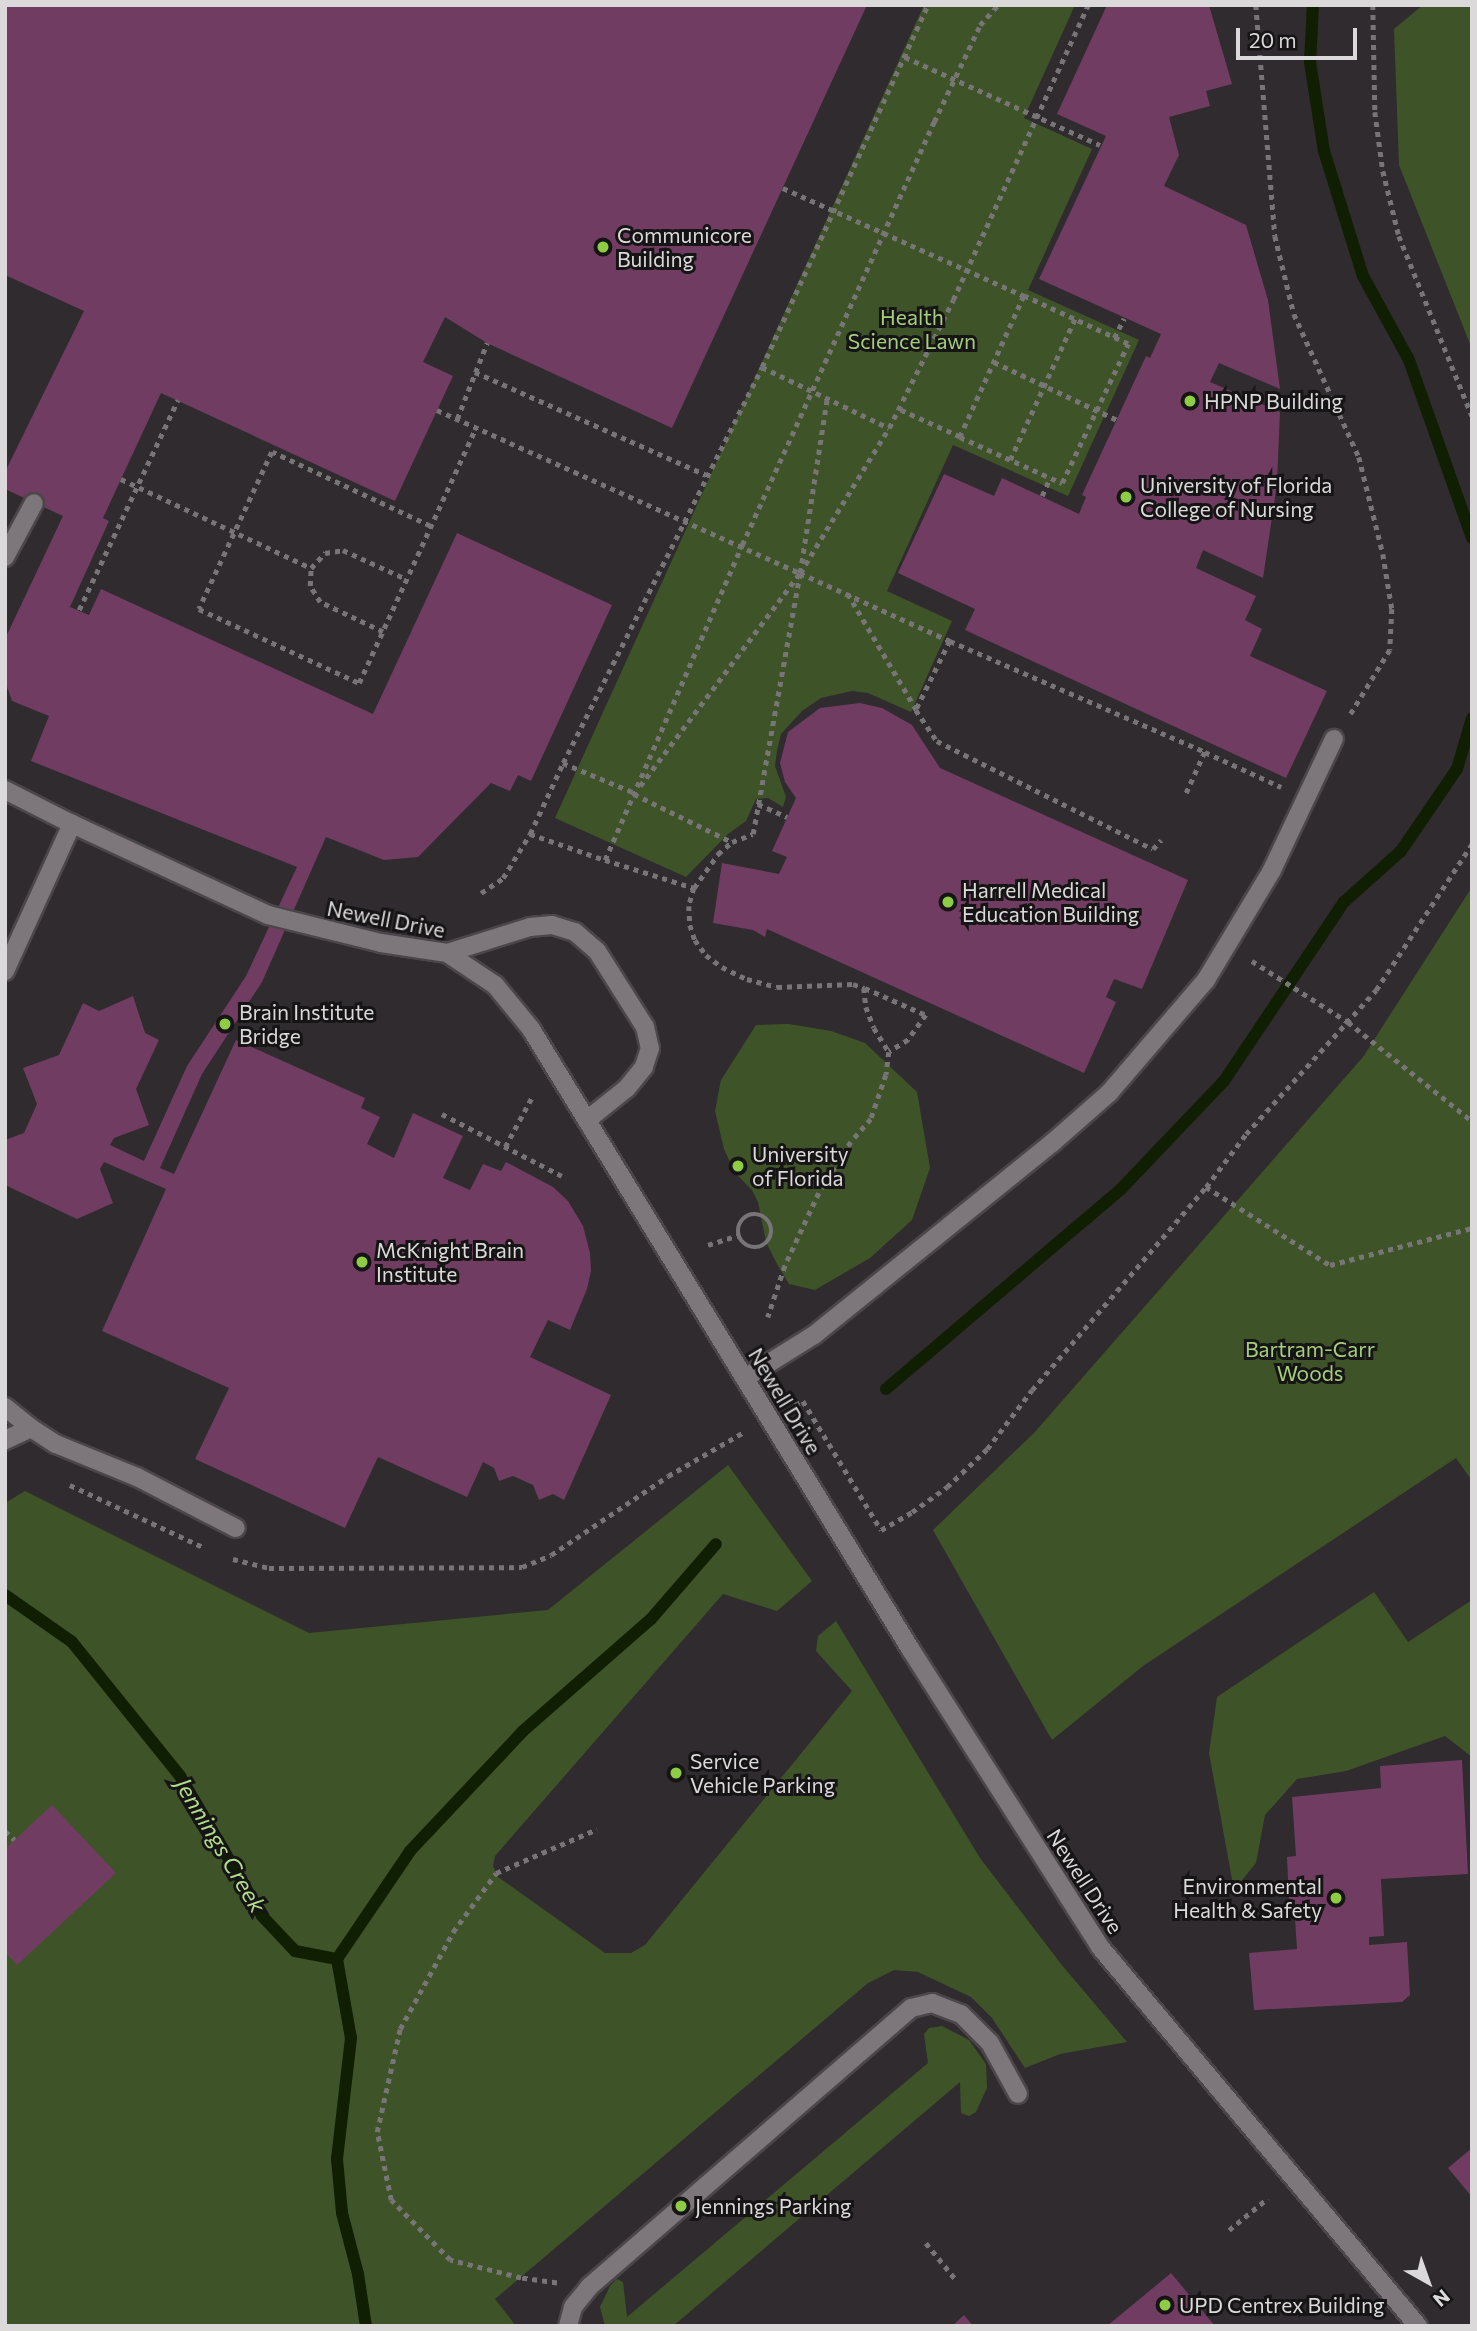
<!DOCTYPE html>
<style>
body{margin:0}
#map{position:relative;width:1477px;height:2331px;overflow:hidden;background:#2f2b2e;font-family:Commissioner,sans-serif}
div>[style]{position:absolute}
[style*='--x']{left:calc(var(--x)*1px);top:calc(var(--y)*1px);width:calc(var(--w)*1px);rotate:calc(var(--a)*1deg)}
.green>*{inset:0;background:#3e5428}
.stream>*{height:12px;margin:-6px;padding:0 6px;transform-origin:6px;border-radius:6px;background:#101e02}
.building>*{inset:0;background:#713c62}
.path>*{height:4.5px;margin-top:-2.25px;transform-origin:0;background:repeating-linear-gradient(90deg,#787577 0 5px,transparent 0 10px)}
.path>.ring{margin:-2.25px;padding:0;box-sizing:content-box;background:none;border:4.5px solid #787577;border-radius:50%}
.roads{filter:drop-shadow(2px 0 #4a4649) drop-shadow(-2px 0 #4a4649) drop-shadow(0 2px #4a4649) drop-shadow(0 -2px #4a4649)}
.service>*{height:18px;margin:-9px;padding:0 9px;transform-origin:9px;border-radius:9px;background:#7d777b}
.minor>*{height:18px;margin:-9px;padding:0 9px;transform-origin:9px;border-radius:9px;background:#7d777b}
.dots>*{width:19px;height:19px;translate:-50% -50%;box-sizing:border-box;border:4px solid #161415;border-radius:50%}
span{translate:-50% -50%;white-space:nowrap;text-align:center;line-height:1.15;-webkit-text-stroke:6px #161415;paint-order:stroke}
.poi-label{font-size:21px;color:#dcd9db}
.left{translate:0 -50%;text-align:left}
.right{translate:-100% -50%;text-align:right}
.park-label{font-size:21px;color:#a4cf7b}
.street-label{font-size:21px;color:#dcd9db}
.water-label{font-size:23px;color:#b1dc88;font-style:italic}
.frame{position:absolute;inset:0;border:7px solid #dcd9db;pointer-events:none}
.north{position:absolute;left:1393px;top:2247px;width:70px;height:70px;-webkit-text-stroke:5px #161415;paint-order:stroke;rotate:140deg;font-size:19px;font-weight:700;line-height:28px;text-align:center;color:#dcd9db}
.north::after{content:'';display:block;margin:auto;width:24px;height:32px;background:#dcd9db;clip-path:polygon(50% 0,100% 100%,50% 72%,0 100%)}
.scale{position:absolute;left:1236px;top:28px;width:121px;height:32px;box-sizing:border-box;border:4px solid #dcd9db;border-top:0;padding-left:9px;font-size:21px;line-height:24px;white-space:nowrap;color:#dcd9db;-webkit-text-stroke:5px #161415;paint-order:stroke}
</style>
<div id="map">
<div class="green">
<i style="clip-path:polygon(924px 5px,1075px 5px,1024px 118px,1092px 149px,1028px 290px,1139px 340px,1068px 496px,953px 445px,887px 591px,952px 621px,911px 712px,868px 693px,852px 691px,821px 698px,802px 711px,781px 734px,777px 751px,775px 766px,786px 797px,783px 807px,768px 798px,756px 799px,746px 821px,728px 834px,686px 877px,555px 818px)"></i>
<i style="clip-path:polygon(1423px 5px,1472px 5px,1472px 349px,1399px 165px,1394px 29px)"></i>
<i style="clip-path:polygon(1472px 887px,1472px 1481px,1456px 1458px,1143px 1666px,1052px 1740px,933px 1530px,1034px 1433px,1363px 1057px)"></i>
<i style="clip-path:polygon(789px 1024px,831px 1031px,865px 1043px,917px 1092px,930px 1168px,912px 1220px,870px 1258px,815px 1290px,789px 1284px,777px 1264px,766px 1242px,758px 1202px,752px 1190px,735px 1173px,724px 1149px,715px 1111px,721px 1080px,756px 1025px)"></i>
<i style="clip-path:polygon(728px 1465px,812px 1581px,777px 1611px,723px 1594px,495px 1856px,493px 1866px,498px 1877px,605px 1953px,631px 1953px,645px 1945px,852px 1691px,816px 1651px,818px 1636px,836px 1621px,980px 1858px,1061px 1964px,1127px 2042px,1060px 2054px,1025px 2068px,992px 2018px,971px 1997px,918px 1972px,894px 1970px,868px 1983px,495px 2299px,516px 2326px,5px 2326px,5px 1503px,25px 1491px,309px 1633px,548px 1610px)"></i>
<i style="clip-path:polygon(1374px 1592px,1408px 1642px,1472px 1600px,1472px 1757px,1445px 1736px,1346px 1771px,1297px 1779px,1265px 1815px,1256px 1863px,1234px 1890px,1209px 1753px,1217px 1697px)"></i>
<i style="clip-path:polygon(942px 2026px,969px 2040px,986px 2064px,987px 2088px,976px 2112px,969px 2116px,961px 2113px,960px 2082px,673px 2326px,605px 2326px,600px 2307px,610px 2286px,617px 2279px,623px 2282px,627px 2317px,928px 2063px,924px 2034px,929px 2028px)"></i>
</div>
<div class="stream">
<i style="--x:1313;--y:5;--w:57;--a:93"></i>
<i style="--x:1310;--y:62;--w:90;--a:81.1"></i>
<i style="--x:1324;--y:151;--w:131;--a:72.7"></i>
<i style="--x:1363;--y:276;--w:96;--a:61.3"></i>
<i style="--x:1409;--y:360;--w:189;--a:70.5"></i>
<i style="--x:886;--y:1389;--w:310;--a:-40.4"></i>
<i style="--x:1122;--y:1188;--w:148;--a:-46.4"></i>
<i style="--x:1224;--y:1081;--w:216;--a:-56.2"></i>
<i style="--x:1344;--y:902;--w:76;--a:-41.8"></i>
<i style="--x:1401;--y:851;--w:99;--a:-55.7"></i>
<i style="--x:1457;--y:769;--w:53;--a:-73.6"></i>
<i style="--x:5;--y:1595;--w:82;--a:35"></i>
<i style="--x:72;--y:1642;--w:172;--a:51.1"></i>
<i style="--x:180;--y:1776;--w:162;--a:59.6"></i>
<i style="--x:262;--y:1916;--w:48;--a:46.7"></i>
<i style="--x:295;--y:1951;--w:43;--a:10.8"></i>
<i style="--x:337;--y:1959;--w:130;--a:-55.9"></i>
<i style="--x:410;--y:1851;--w:165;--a:-46.7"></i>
<i style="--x:523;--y:1731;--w:170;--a:-41.2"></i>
<i style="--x:651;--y:1619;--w:99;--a:-49.1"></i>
<i style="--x:337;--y:1959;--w:80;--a:80"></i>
<i style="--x:351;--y:2038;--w:122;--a:96.6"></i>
<i style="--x:337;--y:2159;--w:54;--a:84.7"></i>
<i style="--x:342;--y:2213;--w:63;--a:75.3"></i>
<i style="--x:358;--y:2274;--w:53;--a:81.3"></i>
</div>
<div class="building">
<i style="clip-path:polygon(5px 5px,867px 5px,672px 428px,487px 343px,445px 317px,423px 362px,453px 376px,395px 501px,161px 393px,103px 518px,109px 521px,70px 607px,89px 615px,101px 589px,373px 714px,457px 533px,612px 605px,531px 781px,518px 775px,510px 791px,491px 783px,418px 857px,384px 860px,326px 837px,262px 982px,202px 1074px,160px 1168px,174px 1174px,236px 1040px,365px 1098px,361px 1108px,380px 1117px,367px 1144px,394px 1158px,413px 1113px,463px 1136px,443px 1178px,470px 1190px,483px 1164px,501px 1171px,506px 1162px,553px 1187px,568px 1201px,583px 1226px,590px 1253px,591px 1271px,587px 1289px,570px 1330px,548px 1320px,530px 1357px,611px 1395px,564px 1500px,553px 1494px,539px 1500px,533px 1485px,513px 1476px,499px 1481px,494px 1468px,483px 1462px,467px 1497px,378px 1457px,345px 1528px,195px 1459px,229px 1388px,102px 1331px,166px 1189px,104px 1162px,100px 1169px,113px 1203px,77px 1219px,5px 1185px,5px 1140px,24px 1133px,37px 1104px,23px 1068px,59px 1055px,83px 1003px,99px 1011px,133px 996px,145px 1033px,159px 1040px,136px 1089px,149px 1125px,114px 1138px,110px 1145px,144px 1161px,187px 1066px,246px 976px,297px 867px,31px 761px,49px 716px,12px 701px,5px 681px,5px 639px,63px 516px,5px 489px,5px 472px,84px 311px,5px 275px)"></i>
<i style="clip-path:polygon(1107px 5px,1209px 5px,1232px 84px,1206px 91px,1210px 106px,1169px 117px,1179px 155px,1164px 186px,1246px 225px,1268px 300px,1280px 389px,1219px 363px,1210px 382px,1280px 412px,1277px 484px,1263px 578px,1203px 550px,1196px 568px,1256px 596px,1245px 620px,1262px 629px,1250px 656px,1327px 691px,1286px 778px,965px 630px,975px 609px,898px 573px,944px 474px,994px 496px,1002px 478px,1079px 514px,1086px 497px,1082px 495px,1146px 356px,1150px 358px,1161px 334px,1039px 279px,1106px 136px,1057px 114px)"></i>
<i style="clip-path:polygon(860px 703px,882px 708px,912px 725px,940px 768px,1188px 880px,1142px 989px,1114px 979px,1106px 997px,1116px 1002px,1084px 1073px,767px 929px,765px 937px,753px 930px,713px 923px,722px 863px,779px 874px,787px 857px,772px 851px,796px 798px,785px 782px,780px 763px,788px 732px,820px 708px)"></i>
<i style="clip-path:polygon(1462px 1760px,1468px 1874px,1381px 1879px,1384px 1936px,1369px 1937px,1369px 1945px,1407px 1942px,1410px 1995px,1402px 2002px,1254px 2010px,1249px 1953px,1297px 1949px,1295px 1918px,1290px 1918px,1287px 1857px,1296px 1856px,1292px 1797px,1381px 1788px,1380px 1766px)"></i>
<i style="clip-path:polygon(52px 1805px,116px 1873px,17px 1965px,5px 1952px,5px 1849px)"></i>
<i style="clip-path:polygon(1472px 2148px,1472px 2197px,1448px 2168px)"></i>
<i style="clip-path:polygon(1171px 2273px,1215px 2326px,1107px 2326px)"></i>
<i style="clip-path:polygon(964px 2315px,973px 2326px,952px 2326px)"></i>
</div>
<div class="path">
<i style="--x:1256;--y:5;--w:232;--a:85.3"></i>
<i style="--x:1275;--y:236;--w:80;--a:76.3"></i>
<i style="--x:1294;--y:314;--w:157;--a:65.6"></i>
<i style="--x:1359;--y:457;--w:100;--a:76.1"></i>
<i style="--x:1383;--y:554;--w:56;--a:80.7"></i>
<i style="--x:1392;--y:609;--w:41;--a:92.8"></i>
<i style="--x:1390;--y:650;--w:79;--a:121.5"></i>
<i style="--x:1373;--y:5;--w:107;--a:88.9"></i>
<i style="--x:1375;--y:112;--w:60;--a:82.3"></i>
<i style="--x:1383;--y:171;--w:67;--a:76.2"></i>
<i style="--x:1399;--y:236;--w:194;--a:67.9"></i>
<i style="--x:905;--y:57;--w:214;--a:24.3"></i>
<i style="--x:783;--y:188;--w:264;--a:24.1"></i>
<i style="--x:1024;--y:296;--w:155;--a:114.4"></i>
<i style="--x:960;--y:437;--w:68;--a:-155.7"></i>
<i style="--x:1114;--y:338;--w:22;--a:-63"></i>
<i style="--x:994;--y:362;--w:136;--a:25.2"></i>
<i style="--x:762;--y:367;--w:141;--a:25.7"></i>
<i style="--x:475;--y:372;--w:253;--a:24"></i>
<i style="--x:437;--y:410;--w:398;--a:24.2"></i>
<i style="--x:800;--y:573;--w:170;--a:-58.5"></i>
<i style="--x:889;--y:428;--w:143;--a:-63.4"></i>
<i style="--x:953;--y:300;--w:324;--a:-65.4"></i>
<i style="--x:457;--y:419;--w:82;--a:-68.5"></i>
<i style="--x:960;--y:437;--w:112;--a:24.3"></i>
<i style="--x:1062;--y:483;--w:154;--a:-64.6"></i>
<i style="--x:1128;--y:344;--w:115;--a:-155.2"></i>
<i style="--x:1010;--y:460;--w:155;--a:-65.3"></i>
<i style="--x:121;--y:479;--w:210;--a:25.1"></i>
<i style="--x:1042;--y:496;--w:20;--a:-66"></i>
<i style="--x:430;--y:526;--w:174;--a:-154.9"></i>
<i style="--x:272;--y:452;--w:173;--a:114.9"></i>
<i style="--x:199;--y:609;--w:176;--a:24.8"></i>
<i style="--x:359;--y:683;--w:281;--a:-65.4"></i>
<i style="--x:79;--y:610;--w:232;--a:-64.8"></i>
<i style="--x:383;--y:632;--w:70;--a:-154.5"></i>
<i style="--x:320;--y:602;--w:19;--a:-122"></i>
<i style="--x:310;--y:586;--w:18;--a:-87"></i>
<i style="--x:311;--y:568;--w:21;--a:-47"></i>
<i style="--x:325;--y:553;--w:18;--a:-9"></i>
<i style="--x:343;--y:550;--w:69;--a:24.7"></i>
<i style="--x:950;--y:641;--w:278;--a:23.5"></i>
<i style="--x:1205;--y:752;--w:48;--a:114.4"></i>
<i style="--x:916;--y:710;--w:37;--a:56"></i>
<i style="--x:937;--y:741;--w:241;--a:26.6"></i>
<i style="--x:1153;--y:849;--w:12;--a:-48"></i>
<i style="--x:1205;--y:752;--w:84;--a:24.7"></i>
<i style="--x:563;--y:763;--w:443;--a:-63.3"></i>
<i style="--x:762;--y:367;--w:398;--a:-65.4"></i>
<i style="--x:640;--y:786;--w:266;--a:-53.1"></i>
<i style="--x:800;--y:573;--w:165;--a:24.4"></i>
<i style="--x:950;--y:641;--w:77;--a:116.2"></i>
<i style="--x:916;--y:710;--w:134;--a:-120.6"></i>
<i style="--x:634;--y:794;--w:109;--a:26.1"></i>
<i style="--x:732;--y:842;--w:22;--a:-21"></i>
<i style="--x:753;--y:834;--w:265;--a:-79.8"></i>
<i style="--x:800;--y:573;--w:177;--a:-81.2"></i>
<i style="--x:758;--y:804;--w:32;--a:24"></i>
<i style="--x:530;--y:834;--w:78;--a:-65.1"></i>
<i style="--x:563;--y:763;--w:78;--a:22.6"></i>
<i style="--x:605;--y:860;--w:93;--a:17.5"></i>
<i style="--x:694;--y:888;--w:42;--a:-54.8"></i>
<i style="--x:718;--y:854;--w:18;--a:-41"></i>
<i style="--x:694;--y:888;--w:19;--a:106"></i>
<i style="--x:689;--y:906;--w:19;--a:87"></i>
<i style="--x:690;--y:925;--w:16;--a:72"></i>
<i style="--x:695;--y:940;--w:19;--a:54"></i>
<i style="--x:706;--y:955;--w:20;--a:37"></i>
<i style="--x:722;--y:967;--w:28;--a:26"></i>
<i style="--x:747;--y:979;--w:31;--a:15"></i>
<i style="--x:777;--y:987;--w:76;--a:-2.3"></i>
<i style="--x:853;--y:984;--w:12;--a:20"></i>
<i style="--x:864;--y:988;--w:19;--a:84"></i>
<i style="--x:866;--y:1007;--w:22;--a:69"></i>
<i style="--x:874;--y:1028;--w:28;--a:58"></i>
<i style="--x:889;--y:1052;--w:23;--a:97"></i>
<i style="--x:886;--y:1075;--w:46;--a:108.8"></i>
<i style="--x:871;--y:1119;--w:30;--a:131"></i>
<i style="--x:851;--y:1142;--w:60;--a:122.1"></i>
<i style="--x:819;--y:1193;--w:81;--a:115"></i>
<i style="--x:785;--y:1266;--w:54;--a:108.4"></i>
<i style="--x:481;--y:893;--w:27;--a:-34"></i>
<i style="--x:503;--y:878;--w:52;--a:-58.5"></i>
<i style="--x:530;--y:834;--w:79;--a:19.1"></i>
<i style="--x:605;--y:860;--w:344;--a:-66.5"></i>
<i style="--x:742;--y:545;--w:465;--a:-65.6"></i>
<i style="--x:934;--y:122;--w:107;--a:-64.6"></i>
<i style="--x:980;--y:25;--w:27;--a:-48"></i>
<i style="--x:1252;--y:961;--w:114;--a:32.4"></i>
<i style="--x:1348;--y:1022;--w:159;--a:38.6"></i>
<i style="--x:865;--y:988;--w:67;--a:23.9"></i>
<i style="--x:926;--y:1015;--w:31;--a:126"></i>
<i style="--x:908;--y:1040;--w:22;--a:148"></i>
<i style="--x:442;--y:1114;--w:135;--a:27.3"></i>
<i style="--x:505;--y:1147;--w:55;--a:-61.6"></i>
<i style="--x:1206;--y:1187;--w:146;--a:32.2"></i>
<i style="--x:1330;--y:1265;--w:147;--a:-14.6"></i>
<i class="ring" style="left:738px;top:1214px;width:29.5px;height:29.5px"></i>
<i style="--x:708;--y:1245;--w:33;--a:-18"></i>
<i style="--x:795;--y:1405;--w:9;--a:-27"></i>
<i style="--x:803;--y:1401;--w:151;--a:58.8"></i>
<i style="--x:881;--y:1530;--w:36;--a:-30"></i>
<i style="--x:912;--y:1512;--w:43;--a:-35.5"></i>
<i style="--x:947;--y:1487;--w:55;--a:-43.5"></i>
<i style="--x:987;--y:1449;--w:74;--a:-52.7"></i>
<i style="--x:1032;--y:1390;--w:267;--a:-49.4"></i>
<i style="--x:1206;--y:1187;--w:66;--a:-53"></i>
<i style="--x:1246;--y:1134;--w:194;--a:-47.9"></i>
<i style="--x:1376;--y:990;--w:175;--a:-56.7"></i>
<i style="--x:70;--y:1485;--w:149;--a:25"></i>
<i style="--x:233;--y:1559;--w:37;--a:14"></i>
<i style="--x:269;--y:1568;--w:253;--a:-0.2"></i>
<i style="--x:522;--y:1567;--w:31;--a:-22"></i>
<i style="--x:551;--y:1555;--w:141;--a:-34"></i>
<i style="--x:668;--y:1476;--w:88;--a:-30.1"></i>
<i style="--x:5;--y:1831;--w:13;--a:42"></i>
<i style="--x:1229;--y:2230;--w:50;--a:-39.4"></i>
<i style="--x:926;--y:2243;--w:49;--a:50.8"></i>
<i style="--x:557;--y:2283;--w:36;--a:-172"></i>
<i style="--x:521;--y:2278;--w:73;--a:-165.8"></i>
<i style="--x:450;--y:2260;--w:84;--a:-134.5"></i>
<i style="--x:391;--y:2200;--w:69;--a:-101.6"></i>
<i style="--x:377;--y:2132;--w:106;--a:-77.4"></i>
<i style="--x:400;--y:2029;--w:111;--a:-61.3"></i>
<i style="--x:453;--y:1932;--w:73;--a:-53.9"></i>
<i style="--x:496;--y:1873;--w:110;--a:-23.5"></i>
</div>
<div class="roads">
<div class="service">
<i style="--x:5;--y:557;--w:61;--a:-61.8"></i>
<i style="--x:5;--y:790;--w:75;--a:26.9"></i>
<i style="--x:447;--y:953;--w:87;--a:-17.4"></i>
<i style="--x:530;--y:927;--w:22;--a:-5"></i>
<i style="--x:552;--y:925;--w:24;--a:17"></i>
<i style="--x:575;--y:932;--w:29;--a:41"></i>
<i style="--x:597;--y:951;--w:90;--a:57.7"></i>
<i style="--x:645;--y:1027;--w:22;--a:77"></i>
<i style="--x:650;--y:1048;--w:20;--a:108"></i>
<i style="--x:644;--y:1067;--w:27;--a:129"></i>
<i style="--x:627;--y:1088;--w:51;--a:141.3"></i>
<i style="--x:745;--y:1378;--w:81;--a:-31.9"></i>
<i style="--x:814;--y:1335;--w:306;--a:-38.9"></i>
<i style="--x:1052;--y:1143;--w:76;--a:-41.3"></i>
<i style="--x:1109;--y:1093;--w:149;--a:-49.4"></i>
<i style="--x:1206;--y:980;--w:128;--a:-59"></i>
<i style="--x:1272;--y:870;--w:145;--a:-64.7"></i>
<i style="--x:31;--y:1428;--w:30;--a:33"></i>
<i style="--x:56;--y:1444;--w:87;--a:22.2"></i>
<i style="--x:137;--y:1477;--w:111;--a:27.3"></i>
<i style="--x:568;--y:2326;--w:20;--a:-75"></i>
<i style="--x:573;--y:2307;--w:26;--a:-51"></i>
<i style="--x:589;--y:2287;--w:426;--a:-40.9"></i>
<i style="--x:911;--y:2008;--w:22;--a:-13"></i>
<i style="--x:932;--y:2003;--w:31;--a:21"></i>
<i style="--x:961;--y:2014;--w:41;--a:45"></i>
<i style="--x:990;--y:2043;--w:58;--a:61.2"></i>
</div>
<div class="minor">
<i style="--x:5;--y:971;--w:162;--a:-65.5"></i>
<i style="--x:72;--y:824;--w:216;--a:24.9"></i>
<i style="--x:268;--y:915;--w:116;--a:13.9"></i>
<i style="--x:381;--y:943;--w:67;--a:8.6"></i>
<i style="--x:447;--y:953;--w:58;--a:33.7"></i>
<i style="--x:495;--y:985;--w:57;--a:50.7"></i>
<i style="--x:531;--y:1029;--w:728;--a:58.54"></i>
<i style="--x:911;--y:1650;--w:352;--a:57.5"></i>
<i style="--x:1100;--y:1947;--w:495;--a:50"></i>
<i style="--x:5;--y:1407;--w:33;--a:39"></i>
<i style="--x:31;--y:1428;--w:29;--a:155"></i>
</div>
</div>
<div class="dots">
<i style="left:603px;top:247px;background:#8ecd43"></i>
<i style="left:1190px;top:401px;background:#8ecd43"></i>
<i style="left:1126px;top:497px;background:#8ecd43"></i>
<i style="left:948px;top:902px;background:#8ecd43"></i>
<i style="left:225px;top:1024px;background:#8ecd43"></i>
<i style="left:738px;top:1166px;background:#8ecd43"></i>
<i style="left:362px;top:1262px;background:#8ecd43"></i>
<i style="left:676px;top:1773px;background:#8ecd43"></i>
<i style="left:1336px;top:1898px;background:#8ecd43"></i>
<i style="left:681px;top:2206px;background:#8ecd43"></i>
<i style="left:1165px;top:2305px;background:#8ecd43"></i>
</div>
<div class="poi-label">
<span class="left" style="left:617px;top:247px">Communicore<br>Building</span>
<span class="left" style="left:1204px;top:401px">HPNP Building</span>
<span class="left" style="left:1140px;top:497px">University of Florida<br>College of Nursing</span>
<span class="left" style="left:962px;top:902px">Harrell Medical<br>Education Building</span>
<span class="left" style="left:239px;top:1024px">Brain Institute<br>Bridge</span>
<span class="left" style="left:752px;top:1166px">University<br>of Florida</span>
<span class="left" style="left:376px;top:1262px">McKnight Brain<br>Institute</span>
<span class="left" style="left:690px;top:1773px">Service<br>Vehicle Parking</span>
<span class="right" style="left:1322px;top:1898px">Environmental<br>Health &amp; Safety</span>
<span class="left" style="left:695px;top:2206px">Jennings Parking</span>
<span class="left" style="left:1179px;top:2305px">UPD Centrex Building</span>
</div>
<div class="park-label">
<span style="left:912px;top:329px">Health<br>Science Lawn</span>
<span style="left:1310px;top:1361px">Bartram-Carr<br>Woods</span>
</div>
<div class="street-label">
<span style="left:386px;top:919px;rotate:11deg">Newell Drive</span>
<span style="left:785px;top:1401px;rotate:59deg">Newell Drive</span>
<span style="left:1085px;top:1881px;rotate:57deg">Newell Drive</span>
</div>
<div class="water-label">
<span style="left:221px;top:1845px;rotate:59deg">Jennings Creek</span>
</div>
<div class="frame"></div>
<div class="north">N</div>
<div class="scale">20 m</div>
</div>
